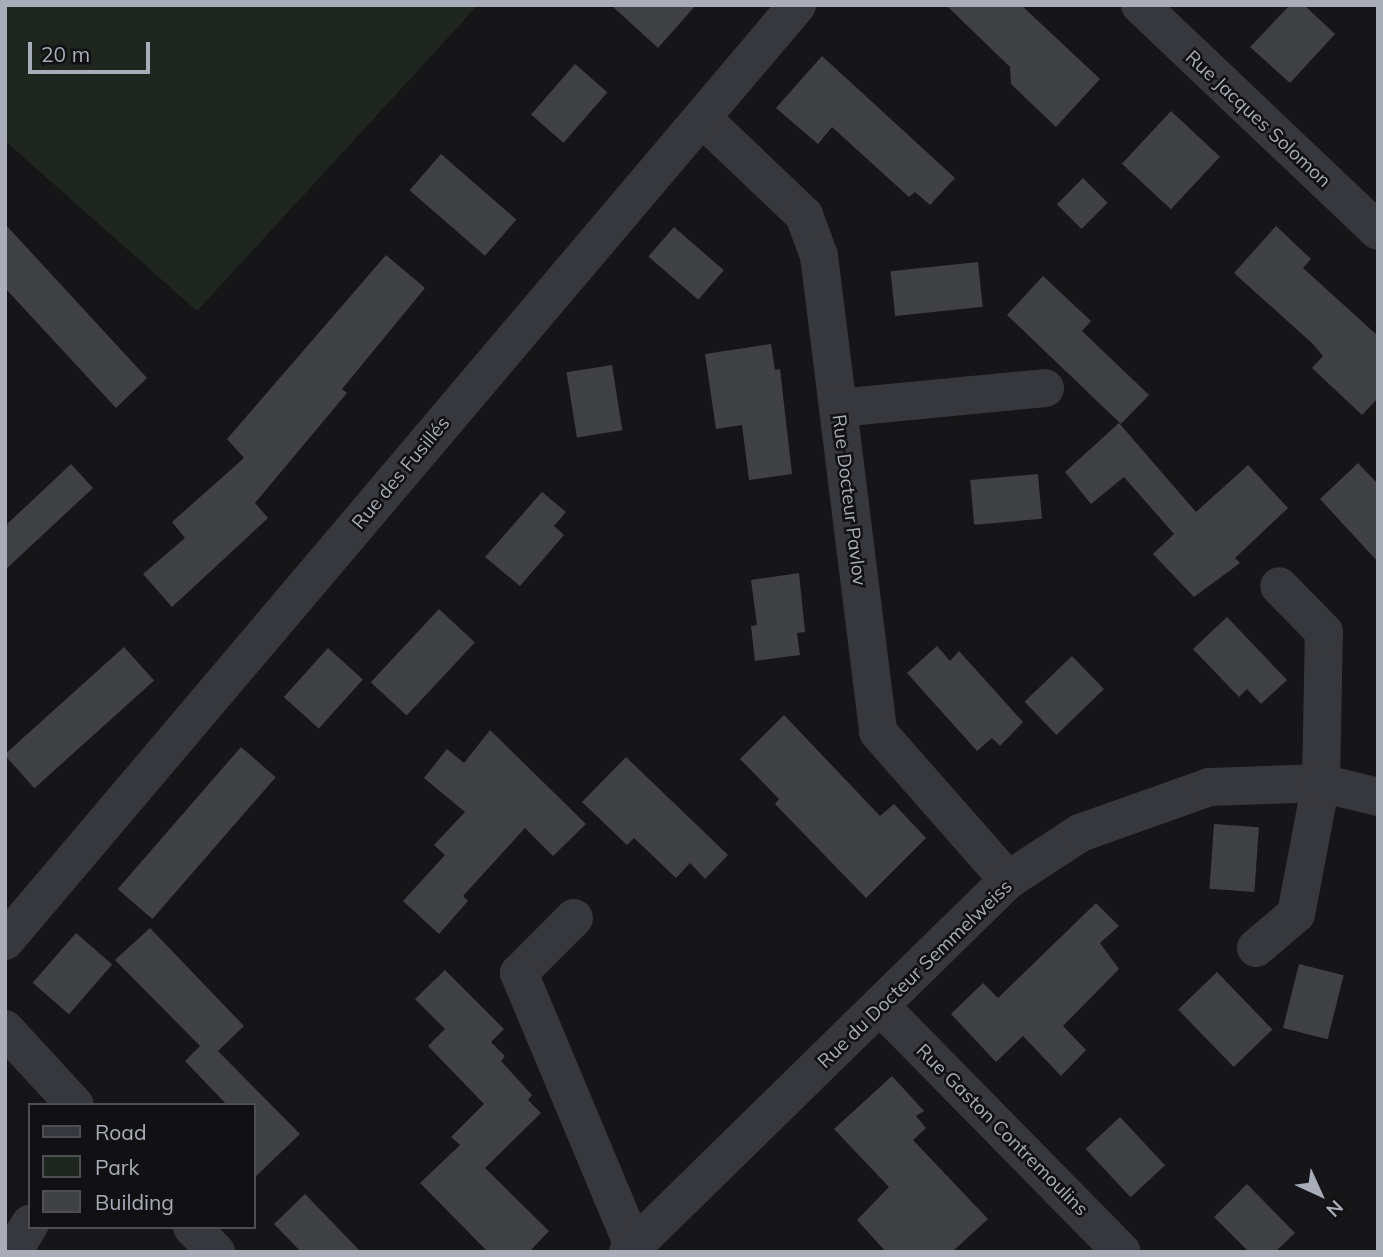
<!DOCTYPE html>
<meta charset="utf-8">
<style>
body{margin:0}
#map{position:relative;width:1383px;height:1257px;overflow:hidden;background:#161618;font-family:Mulish,sans-serif}
div>[style]{position:absolute}
[style*='--x']{left:calc(var(--x)*1px);top:calc(var(--y)*1px);width:calc(var(--w)*1px);rotate:calc(var(--a)*1deg)}
.green>*{inset:0;background:#1e261f}
.building>*{inset:0;background:#404145;transform-origin:0 0}
.street>*{height:38px;margin:-19px;padding:0 19px;transform-origin:19px;border-radius:19px;background:#37383d}
span{translate:-50% -50%;white-space:nowrap;text-align:center;line-height:1.15;-webkit-text-stroke:5px #111113;paint-order:stroke}
.street-label{font-size:19px;color:#a8adb8}
.frame{position:absolute;inset:0;border:7px solid #a8adb8;pointer-events:none}
.legend{position:absolute;left:28px;top:1103px;width:228px;height:126px;box-sizing:border-box;background:#111113;border:2px solid #4d4f55;margin:0;padding:9px 12px;list-style:none;font-size:21px;color:#a8adb8}
.legend li{display:flex;align-items:center;gap:14px;height:35px}
.legend b{width:35px;border:2px solid #4d4f55}
.north{position:absolute;left:1285px;top:1159px;width:70px;height:70px;-webkit-text-stroke:5px #111113;paint-order:stroke;rotate:135deg;font-size:19px;font-weight:700;line-height:28px;text-align:center;color:#a8adb8}
.north::after{content:'';display:block;margin:auto;width:24px;height:32px;background:#a8adb8;clip-path:polygon(50% 0,100% 100%,50% 72%,0 100%)}
.scale{position:absolute;left:28px;top:42px;width:122px;height:32px;box-sizing:border-box;border:4px solid #a8adb8;border-top:0;padding-left:9px;font-size:21px;line-height:24px;white-space:nowrap;color:#a8adb8;-webkit-text-stroke:5px #111113;paint-order:stroke}
</style>
<div id="map">
<div class="green">
<i style="clip-path:polygon(5px 5px,478px 5px,197px 311px,5px 141px)"></i>
</div>
<div class="building">
<i style="clip-path:polygon(611px 5px,696px 5px,658px 48px)"></i>
<i style="clip-path:polygon(946px 5px,1021px 5px,1100px 79px,1056px 127px,1011px 84px,1010px 67px)"></i>
<i style="clip-path:polygon(1290px 5px,1304px 5px,1335px 34px,1290px 83px,1250px 47px)"></i>
<i style="clip-path:polygon(822px 56px,955px 178px,930px 205px,915px 192px,909px 197px,832px 127px,818px 144px,776px 108px)"></i>
<i style="left:575px;top:64px;width:43px;height:67px;rotate:41deg"></i>
<i style="left:1171px;top:111px;width:67px;height:72px;rotate:43deg"></i>
<i style="left:441px;top:154px;width:100px;height:48px;rotate:41deg"></i>
<i style="left:1083px;top:178px;width:35px;height:37px;rotate:45deg"></i>
<i style="clip-path:polygon(5px 224px,147px 378px,116px 408px,5px 288px)"></i>
<i style="clip-path:polygon(1276px 226px,1311px 259px,1303px 268px,1378px 336px,1378px 398px,1362px 415px,1312px 368px,1323px 356px,1313px 344px,1234px 273px)"></i>
<i style="left:674px;top:227px;width:66px;height:39px;rotate:41deg"></i>
<i style="clip-path:polygon(386px 255px,425px 288px,342px 389px,347px 393px,255px 503px,268px 518px,172px 607px,143px 574px,185px 538px,172px 522px,244px 458px,227px 439px)"></i>
<i style="left:978px;top:262px;width:45px;height:88px;rotate:84deg"></i>
<i style="clip-path:polygon(1043px 276px,1091px 321px,1082px 331px,1149px 395px,1121px 424px,1007px 315px)"></i>
<i style="clip-path:polygon(771px 344px,775px 370px,780px 369px,792px 474px,749px 480px,742px 425px,716px 429px,705px 354px)"></i>
<i style="left:612px;top:365px;width:66px;height:46px;rotate:81deg"></i>
<i style="clip-path:polygon(1119px 423px,1196px 512px,1248px 465px,1288px 508px,1235px 558px,1240px 563px,1194px 597px,1153px 554px,1174px 534px,1124px 477px,1091px 504px,1065px 472px)"></i>
<i style="clip-path:polygon(1358px 463px,1378px 484px,1378px 562px,1320px 499px)"></i>
<i style="clip-path:polygon(71px 464px,93px 488px,5px 570px,5px 526px)"></i>
<i style="left:1038px;top:474px;width:45px;height:68px;rotate:85deg"></i>
<i style="clip-path:polygon(542px 492px,566px 512px,554px 526px,564px 535px,520px 586px,485px 557px)"></i>
<i style="clip-path:polygon(799px 573px,805px 632px,797px 633px,800px 655px,755px 661px,751px 626px,757px 625px,751px 580px)"></i>
<i style="left:439px;top:609px;width:49px;height:100px;rotate:43deg"></i>
<i style="clip-path:polygon(1227px 617px,1287px 680px,1261px 704px,1247px 689px,1239px 697px,1193px 649px)"></i>
<i style="clip-path:polygon(937px 646px,950px 661px,959px 651px,1023px 722px,1000px 746px,992px 738px,977px 751px,907px 673px)"></i>
<i style="left:124px;top:647px;width:45px;height:161px;rotate:48deg"></i>
<i style="left:328px;top:648px;width:47px;height:66px;rotate:42deg"></i>
<i style="left:1072px;top:656px;width:46px;height:66px;rotate:46deg"></i>
<i style="clip-path:polygon(784px 715px,880px 816px,894px 804px,926px 838px,866px 898px,775px 804px,779px 799px,740px 759px)"></i>
<i style="clip-path:polygon(490px 730px,586px 824px,553px 856px,525px 828px,463px 896px,468px 901px,439px 934px,403px 901px,445px 855px,434px 845px,465px 812px,424px 778px,447px 749px,464px 763px)"></i>
<i style="left:241px;top:747px;width:46px;height:188px;rotate:41deg"></i>
<i style="clip-path:polygon(626px 757px,728px 855px,705px 879px,690px 863px,676px 878px,634px 838px,627px 845px,582px 802px)"></i>
<i style="left:1214px;top:824px;width:45px;height:65px;rotate:4deg"></i>
<i style="clip-path:polygon(1096px 903px,1119px 926px,1100px 943px,1119px 969px,1063px 1026px,1086px 1050px,1061px 1076px,1023px 1036px,996px 1062px,951px 1014px,983px 983px,998px 998px)"></i>
<i style="clip-path:polygon(150px 928px,244px 1026px,218px 1051px,300px 1134px,254px 1178px,254px 1105px,227px 1105px,185px 1061px,200px 1046px,115px 960px)"></i>
<i style="left:76px;top:933px;width:48px;height:66px;rotate:41deg"></i>
<i style="left:1299px;top:964px;width:46px;height:66px;rotate:14deg"></i>
<i style="clip-path:polygon(445px 970px,504px 1029px,491px 1042px,505px 1056px,501px 1061px,532px 1095px,528px 1100px,541px 1113px,485px 1168px,549px 1231px,529px 1252px,488px 1252px,420px 1183px,460px 1145px,451px 1137px,484px 1104px,428px 1046px,445px 1029px,415px 999px)"></i>
<i style="left:1217px;top:972px;width:80px;height:54px;rotate:46deg"></i>
<i style="clip-path:polygon(892px 1076px,924px 1111px,916px 1116px,926px 1128px,913px 1140px,988px 1219px,952px 1252px,886px 1252px,857px 1220px,889px 1187px,834px 1129px)"></i>
<i style="left:1120px;top:1117px;width:66px;height:47px;rotate:47deg"></i>
<i style="clip-path:polygon(1247px 1184px,1295px 1233px,1275px 1252px,1249px 1252px,1214px 1217px)"></i>
<i style="clip-path:polygon(305px 1194px,361px 1252px,301px 1252px,274px 1224px)"></i>
</div>
<div class="street">
<i style="--x:1140;--y:5;--w:328;--a:43.5"></i>
<i style="--x:702;--y:118;--w:141;--a:43.6"></i>
<i style="--x:804;--y:215;--w:44;--a:69.9"></i>
<i style="--x:819;--y:256;--w:480;--a:82.9"></i>
<i style="--x:878;--y:732;--w:197;--a:48.7"></i>
<i style="--x:838;--y:408;--w:208;--a:-5.5"></i>
<i style="--x:574;--y:918;--w:78;--a:135"></i>
<i style="--x:519;--y:973;--w:296;--a:67.3"></i>
<i style="--x:5;--y:941;--w:1226;--a:-49.76"></i>
<i style="--x:1256;--y:948;--w:52;--a:-40.4"></i>
<i style="--x:1296;--y:914;--w:133;--a:-79.2"></i>
<i style="--x:1321;--y:783;--w:151;--a:-88.9"></i>
<i style="--x:1324;--y:632;--w:64;--a:-134.4"></i>
<i style="--x:882;--y:1008;--w:342;--a:45.5"></i>
<i style="--x:5;--y:1029;--w:103;--a:47.4"></i>
<i style="--x:192;--y:1227;--w:35;--a:46"></i>
<i style="--x:13;--y:1252;--w:33;--a:-59"></i>
<i style="--x:628;--y:1252;--w:532;--a:-44.39"></i>
<i style="--x:1008;--y:880;--w:86;--a:-33.1"></i>
<i style="--x:1080;--y:833;--w:137;--a:-19.6"></i>
<i style="--x:1209;--y:787;--w:112;--a:-2"></i>
<i style="--x:1321;--y:783;--w:59;--a:13.8"></i>
</div>
<div class="street-label">
<span style="left:1258px;top:119px;rotate:43deg">Rue Jacques Solomon</span>
<span style="left:401px;top:473px;rotate:-50deg">Rue des Fusillés</span>
<span style="left:849px;top:500px;rotate:83deg">Rue Docteur Pavlov</span>
<span style="left:915px;top:974px;rotate:-44deg">Rue du Docteur Semmelweiss</span>
<span style="left:1002px;top:1130px;rotate:45deg">Rue Gaston Contremoulins</span>
</div>
<div class="frame"></div>
<ul class="legend">
<li><b style="height:9px;background:#37383d"></b>Road</li>
<li><b style="height:19px;background:#1e261f"></b>Park</li>
<li><b style="height:19px;background:#404145"></b>Building</li>
</ul>
<div class="north">N</div>
<div class="scale">20 m</div>
</div>
